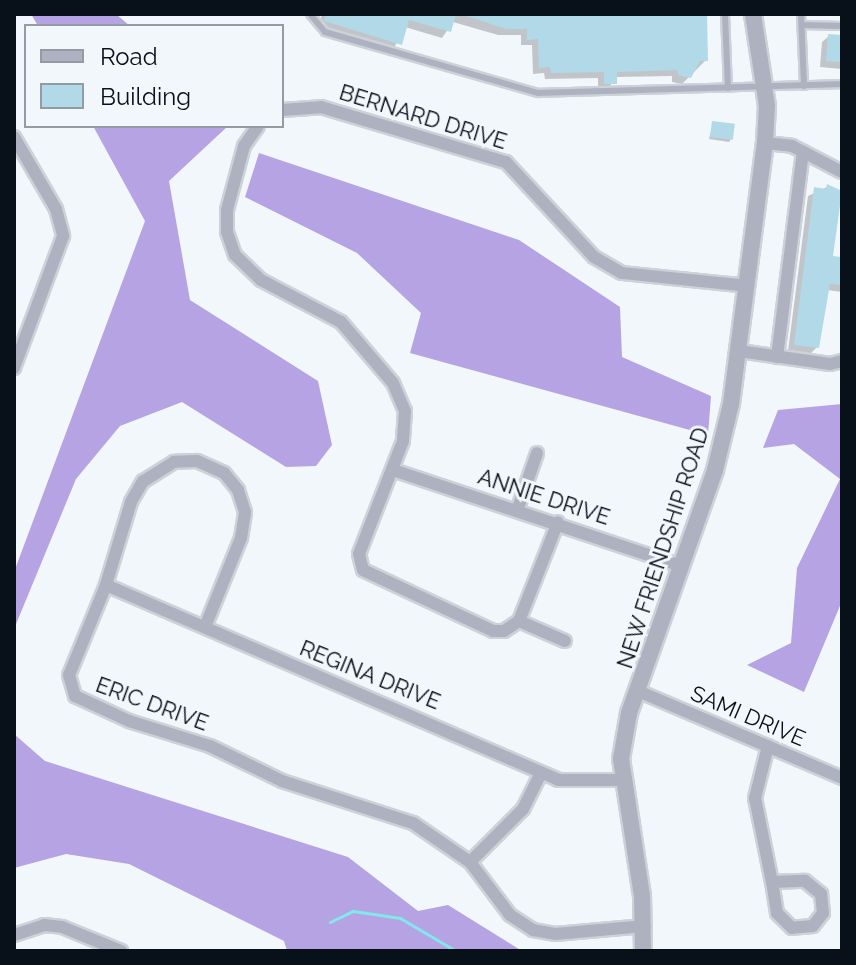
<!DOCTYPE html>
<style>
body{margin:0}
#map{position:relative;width:856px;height:965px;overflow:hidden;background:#f2f7fc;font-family:Raleway,sans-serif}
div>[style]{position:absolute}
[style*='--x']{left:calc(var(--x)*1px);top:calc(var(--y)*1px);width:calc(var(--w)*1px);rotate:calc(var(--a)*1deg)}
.forest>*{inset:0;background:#b6a3e4}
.shadow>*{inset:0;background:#0003}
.stream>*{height:3px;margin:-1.5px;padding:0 1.5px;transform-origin:1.5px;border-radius:1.5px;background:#83e8eb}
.building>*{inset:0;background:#b2d9e7;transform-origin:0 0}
.roads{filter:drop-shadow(2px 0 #cdd2d8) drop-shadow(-2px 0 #cdd2d8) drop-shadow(0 2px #cdd2d8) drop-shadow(0 -2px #cdd2d8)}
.service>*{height:6px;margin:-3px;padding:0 3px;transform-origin:3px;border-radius:3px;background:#aeb2c0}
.minor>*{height:12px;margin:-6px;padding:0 6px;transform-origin:6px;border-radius:6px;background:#aeb2c0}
.tertiary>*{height:16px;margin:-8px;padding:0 8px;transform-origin:8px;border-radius:8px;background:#aeb2c0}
span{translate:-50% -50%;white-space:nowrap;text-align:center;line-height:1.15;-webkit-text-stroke:6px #f2f7fc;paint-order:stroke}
.street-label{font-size:22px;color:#08111a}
.frame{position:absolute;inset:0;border:16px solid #08111a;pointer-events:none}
.legend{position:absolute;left:24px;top:24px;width:260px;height:104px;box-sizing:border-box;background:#f2f7fc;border:2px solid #949ba2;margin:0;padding:10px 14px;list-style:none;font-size:24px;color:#08111a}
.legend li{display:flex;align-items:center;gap:16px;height:40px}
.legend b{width:40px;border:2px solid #949ba2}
</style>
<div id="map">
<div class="forest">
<i style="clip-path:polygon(31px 14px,116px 14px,130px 26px,38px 26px)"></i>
<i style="clip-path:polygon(93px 126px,228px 126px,169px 181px,190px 300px,318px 381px,332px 445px,316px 466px,286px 467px,182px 402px,120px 426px,76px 479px,14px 629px,14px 572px,145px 221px)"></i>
<i style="clip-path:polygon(259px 153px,519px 240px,620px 307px,622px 357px,711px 396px,708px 435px,410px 353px,421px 313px,357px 253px,245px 197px)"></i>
<i style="clip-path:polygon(842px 404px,842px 601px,804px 692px,747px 665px,791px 643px,797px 568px,840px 479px,794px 444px,763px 448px,778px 410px)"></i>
<i style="clip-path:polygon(14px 734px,45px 761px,348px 857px,418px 911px,448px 905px,522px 951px,287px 951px,284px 941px,129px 864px,66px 854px,14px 868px)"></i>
</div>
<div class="shadow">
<i style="clip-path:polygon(322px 14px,697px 14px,706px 60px,682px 84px,672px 82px,672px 76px,615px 77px,608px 90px,598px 90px,598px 78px,545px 79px,544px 73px,533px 74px,532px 45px,521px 45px,521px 35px,498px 35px,453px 22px,442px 38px,405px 27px,393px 50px,318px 28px)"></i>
<i style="clip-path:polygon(829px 36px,842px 37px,842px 69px,820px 67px,822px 42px)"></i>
<i style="clip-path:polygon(713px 123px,731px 139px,729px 142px,709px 139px)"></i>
<i style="clip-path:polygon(827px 187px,831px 258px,842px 260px,842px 292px,827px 290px,817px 347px,810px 354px,788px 351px,808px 196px)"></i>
</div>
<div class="stream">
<i style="--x:330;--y:922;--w:25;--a:-26"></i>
<i style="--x:353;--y:911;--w:48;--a:8.5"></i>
<i style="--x:400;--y:918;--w:65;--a:30.5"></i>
</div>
<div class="building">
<i style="clip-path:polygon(326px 14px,456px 14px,451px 32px,409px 20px,402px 45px,324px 21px)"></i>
<i style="clip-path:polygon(461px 14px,707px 14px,708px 61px,700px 61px,691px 78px,678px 75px,678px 70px,617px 72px,617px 84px,604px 84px,604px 72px,551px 73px,550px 67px,539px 68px,538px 39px,527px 40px,527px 29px,506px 29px)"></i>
<i style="left:828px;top:34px;width:14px;height:27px;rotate:4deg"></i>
<i style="left:712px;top:121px;width:23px;height:16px;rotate:7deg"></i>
<i style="clip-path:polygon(827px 184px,842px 191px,833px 256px,842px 257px,842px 285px,830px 284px,819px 348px,794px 345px,814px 187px,826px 189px)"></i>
</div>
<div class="roads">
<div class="service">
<i style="--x:310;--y:14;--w:23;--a:50"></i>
<i style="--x:325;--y:32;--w:222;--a:16"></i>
<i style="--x:538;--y:93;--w:304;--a:-1.7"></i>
<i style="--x:725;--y:14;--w:74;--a:87.7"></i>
<i style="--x:801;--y:14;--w:72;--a:87.6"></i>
<i style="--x:802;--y:25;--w:40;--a:1.4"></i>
</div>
<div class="minor">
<i style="--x:282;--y:110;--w:39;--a:-4"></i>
<i style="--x:321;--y:107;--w:193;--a:16.6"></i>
<i style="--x:506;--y:162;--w:129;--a:47.2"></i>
<i style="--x:594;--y:257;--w:32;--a:30"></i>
<i style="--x:622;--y:273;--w:126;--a:5.9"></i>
<i style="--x:258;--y:126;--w:24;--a:125"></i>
<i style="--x:244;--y:146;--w:66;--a:104.9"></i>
<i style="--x:227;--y:210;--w:22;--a:90"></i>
<i style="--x:227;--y:232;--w:24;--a:71"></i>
<i style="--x:235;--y:255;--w:36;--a:44"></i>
<i style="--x:261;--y:280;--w:90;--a:27.7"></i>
<i style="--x:341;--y:322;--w:80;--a:49.6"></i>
<i style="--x:393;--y:383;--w:30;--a:67"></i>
<i style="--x:405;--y:411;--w:30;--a:94"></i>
<i style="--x:403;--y:441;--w:121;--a:111.3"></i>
<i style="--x:359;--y:554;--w:16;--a:76"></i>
<i style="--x:363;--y:570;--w:144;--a:25.1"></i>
<i style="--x:493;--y:631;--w:11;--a:0"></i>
<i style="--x:504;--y:631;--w:18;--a:-34"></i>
<i style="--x:519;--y:621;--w:106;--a:-68.5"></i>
<i style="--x:14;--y:137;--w:83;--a:59.7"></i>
<i style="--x:56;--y:209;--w:28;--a:75"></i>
<i style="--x:63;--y:236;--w:141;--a:110.4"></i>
<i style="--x:765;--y:143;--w:27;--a:6"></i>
<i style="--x:792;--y:146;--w:56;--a:27.5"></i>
<i style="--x:739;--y:351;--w:92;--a:8.1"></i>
<i style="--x:830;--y:364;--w:12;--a:-14"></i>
<i style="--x:777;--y:357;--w:207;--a:-82.8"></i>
<i style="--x:393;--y:470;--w:304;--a:18.4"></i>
<i style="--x:518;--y:508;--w:58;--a:-70.9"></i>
<i style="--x:106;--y:585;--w:492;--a:23.3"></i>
<i style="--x:558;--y:780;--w:64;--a:0"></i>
<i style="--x:519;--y:621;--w:50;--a:23.5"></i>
<i style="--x:205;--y:627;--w:96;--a:-68"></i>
<i style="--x:241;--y:538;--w:26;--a:-81"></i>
<i style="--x:245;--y:512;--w:23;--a:-108"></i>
<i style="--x:238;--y:490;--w:22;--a:-129"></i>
<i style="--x:224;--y:473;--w:30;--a:-156"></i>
<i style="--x:197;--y:461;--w:23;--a:178"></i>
<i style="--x:174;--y:462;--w:36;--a:148"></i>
<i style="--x:143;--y:481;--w:24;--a:120"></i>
<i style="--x:131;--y:502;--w:87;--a:106.8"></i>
<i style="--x:106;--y:585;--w:97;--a:112.3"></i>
<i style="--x:69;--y:675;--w:22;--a:74"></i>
<i style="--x:75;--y:696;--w:60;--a:24.8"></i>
<i style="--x:129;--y:721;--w:85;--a:17.2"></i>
<i style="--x:210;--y:746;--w:80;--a:25.9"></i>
<i style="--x:282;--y:781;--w:138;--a:17.8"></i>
<i style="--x:413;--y:823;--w:69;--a:34.4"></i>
<i style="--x:470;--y:862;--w:66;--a:53"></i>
<i style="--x:510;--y:915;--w:27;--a:33"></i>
<i style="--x:533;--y:930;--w:22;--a:10"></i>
<i style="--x:555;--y:934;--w:90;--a:-5.1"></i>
<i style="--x:638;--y:691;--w:222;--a:23.1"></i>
<i style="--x:768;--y:746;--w:54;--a:104"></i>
<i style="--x:755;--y:798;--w:86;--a:78.6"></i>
<i style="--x:470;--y:862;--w:75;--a:-45"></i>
<i style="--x:523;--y:809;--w:40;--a:-63.4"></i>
<i style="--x:805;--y:881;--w:21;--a:39"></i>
<i style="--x:821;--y:894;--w:19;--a:84"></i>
<i style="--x:823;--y:913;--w:16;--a:128"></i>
<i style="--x:813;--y:926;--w:21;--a:175"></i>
<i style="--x:792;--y:928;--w:21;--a:-135"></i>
<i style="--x:777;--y:913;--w:31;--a:-99"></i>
<i style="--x:772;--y:882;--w:33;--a:-2"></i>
<i style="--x:14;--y:935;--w:32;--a:-18"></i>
<i style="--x:44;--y:925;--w:18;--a:6"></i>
<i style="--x:62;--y:927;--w:64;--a:22.1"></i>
</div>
<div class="tertiary">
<i style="--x:643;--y:951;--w:55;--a:-91"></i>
<i style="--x:642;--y:896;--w:139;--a:-98.7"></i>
<i style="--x:621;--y:759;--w:47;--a:-80.1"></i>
<i style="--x:629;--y:713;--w:258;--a:-70.5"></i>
<i style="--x:715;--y:470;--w:68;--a:-76.4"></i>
<i style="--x:731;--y:404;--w:263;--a:-82.6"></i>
<i style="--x:765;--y:143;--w:37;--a:-87"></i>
<i style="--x:767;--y:106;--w:93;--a:-98.7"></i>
</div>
</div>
<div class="street-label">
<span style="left:423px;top:117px;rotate:17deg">BERNARD DRIVE</span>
<span style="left:544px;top:497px;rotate:18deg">ANNIE DRIVE</span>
<span style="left:663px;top:548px;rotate:-72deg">NEW FRIENDSHIP ROAD</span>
<span style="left:370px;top:675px;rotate:22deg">REGINA DRIVE</span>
<span style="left:152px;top:704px;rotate:20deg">ERIC DRIVE</span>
<span style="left:748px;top:716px;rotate:23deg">SAMI DRIVE</span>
</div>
<div class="frame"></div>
<ul class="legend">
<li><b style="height:10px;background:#aeb2c0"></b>Road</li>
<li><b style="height:22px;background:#b2d9e7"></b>Building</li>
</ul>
</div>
